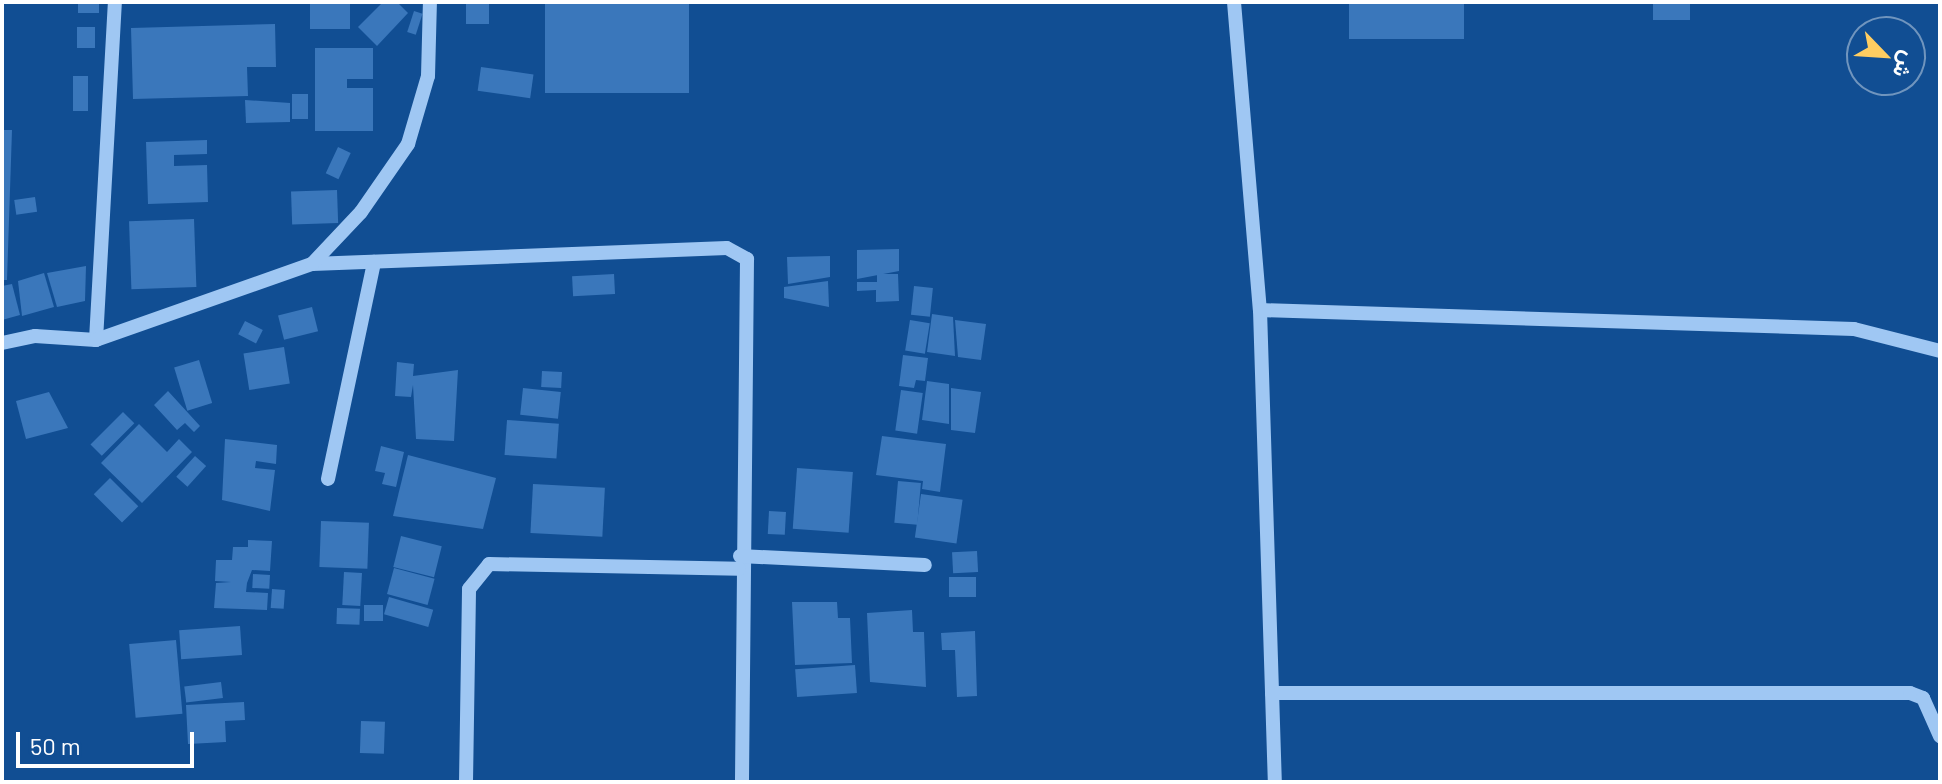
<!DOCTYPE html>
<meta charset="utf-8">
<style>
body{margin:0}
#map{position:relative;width:1942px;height:784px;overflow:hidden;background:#114e93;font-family:Barlow,Vazirmatn,sans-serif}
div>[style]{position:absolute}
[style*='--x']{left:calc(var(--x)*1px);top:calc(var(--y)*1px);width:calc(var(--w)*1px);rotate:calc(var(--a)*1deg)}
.building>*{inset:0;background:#3a77bb;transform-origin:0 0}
.minor>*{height:14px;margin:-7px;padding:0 7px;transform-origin:7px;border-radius:7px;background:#9fc7f3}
span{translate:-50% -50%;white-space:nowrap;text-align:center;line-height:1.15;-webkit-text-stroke:7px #114e93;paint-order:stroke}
.frame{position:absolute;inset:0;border:4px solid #fff;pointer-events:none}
.north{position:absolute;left:1846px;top:16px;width:80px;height:80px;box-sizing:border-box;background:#114e93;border:2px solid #7095be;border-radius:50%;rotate:115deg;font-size:22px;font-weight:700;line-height:32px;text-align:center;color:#fff}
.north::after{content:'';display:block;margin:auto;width:28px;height:36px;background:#ffcd61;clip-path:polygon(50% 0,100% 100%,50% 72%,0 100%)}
.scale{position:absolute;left:16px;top:732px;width:178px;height:36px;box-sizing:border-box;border:4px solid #fff;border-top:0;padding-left:10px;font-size:24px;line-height:28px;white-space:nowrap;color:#fff;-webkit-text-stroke:6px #114e93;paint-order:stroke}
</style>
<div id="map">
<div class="building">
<i style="left:78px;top:2px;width:21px;height:11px"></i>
<i style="left:310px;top:2px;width:40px;height:27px"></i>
<i style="clip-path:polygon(383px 2px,397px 2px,408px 13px,377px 46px,358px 27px)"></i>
<i style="left:466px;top:2px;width:23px;height:22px"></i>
<i style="left:545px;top:2px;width:144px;height:91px"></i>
<i style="left:1349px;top:2px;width:115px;height:37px"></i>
<i style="left:1653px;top:2px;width:37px;height:18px"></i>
<i style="left:414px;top:11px;width:9px;height:22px;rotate:18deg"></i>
<i style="clip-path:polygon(275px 24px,276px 67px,247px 67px,248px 96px,133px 99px,131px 28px)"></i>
<i style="left:77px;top:27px;width:18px;height:21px"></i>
<i style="clip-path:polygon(315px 48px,373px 48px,373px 79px,347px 79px,347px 88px,373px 88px,373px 131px,315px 131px)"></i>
<i style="left:481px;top:67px;width:53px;height:24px;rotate:8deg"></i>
<i style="left:73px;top:76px;width:15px;height:35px"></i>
<i style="left:292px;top:94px;width:16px;height:25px"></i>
<i style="clip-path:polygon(245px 100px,290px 103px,290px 122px,246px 123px)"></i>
<i style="clip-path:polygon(2px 130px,12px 130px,7px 280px,2px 280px)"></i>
<i style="clip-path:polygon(207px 140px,207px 154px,174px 155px,174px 166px,207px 165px,208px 202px,148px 204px,146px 142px)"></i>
<i style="left:338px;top:147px;width:14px;height:29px;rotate:25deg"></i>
<i style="left:337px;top:190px;width:33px;height:46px;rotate:88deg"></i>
<i style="left:35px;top:197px;width:15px;height:21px;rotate:82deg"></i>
<i style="left:194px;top:219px;width:68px;height:65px;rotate:88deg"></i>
<i style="clip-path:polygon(899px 249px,899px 271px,857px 279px,857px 250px)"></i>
<i style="clip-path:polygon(830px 256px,830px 277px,788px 284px,787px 257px)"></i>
<i style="clip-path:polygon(86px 266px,85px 301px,57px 307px,47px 273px)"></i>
<i style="clip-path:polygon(44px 273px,54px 307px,22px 316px,18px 281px)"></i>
<i style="left:614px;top:274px;width:20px;height:42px;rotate:87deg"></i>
<i style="clip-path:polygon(877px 274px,898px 274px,899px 301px,876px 302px,876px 290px,857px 291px,857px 282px,877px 282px)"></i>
<i style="clip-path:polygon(828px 281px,829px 307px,784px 298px,784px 287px)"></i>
<i style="clip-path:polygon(12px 284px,20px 315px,2px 320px,2px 286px)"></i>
<i style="left:914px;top:286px;width:19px;height:29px;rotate:6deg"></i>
<i style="left:312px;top:307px;width:25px;height:35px;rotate:76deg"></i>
<i style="clip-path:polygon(932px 314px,953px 317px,955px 356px,927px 352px)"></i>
<i style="left:910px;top:320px;width:20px;height:31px;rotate:9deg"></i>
<i style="clip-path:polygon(955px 320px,986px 324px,981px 360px,958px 357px)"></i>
<i style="left:245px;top:321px;width:20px;height:15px;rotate:27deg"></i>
<i style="left:284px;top:347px;width:37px;height:41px;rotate:81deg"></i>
<i style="clip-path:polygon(903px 355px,928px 358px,925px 381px,916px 380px,914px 388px,899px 386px)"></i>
<i style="left:199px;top:360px;width:45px;height:26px;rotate:73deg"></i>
<i style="clip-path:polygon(397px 362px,414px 364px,413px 376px,458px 370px,454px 441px,416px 439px,413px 385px,411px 397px,395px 396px)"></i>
<i style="left:542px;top:371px;width:20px;height:16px;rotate:3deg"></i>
<i style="clip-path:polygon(927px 381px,949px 384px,949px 424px,922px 420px)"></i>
<i style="left:523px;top:388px;width:38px;height:27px;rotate:6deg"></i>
<i style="clip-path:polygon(951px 388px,981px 392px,975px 433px,951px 430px)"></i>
<i style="left:901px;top:390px;width:22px;height:41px;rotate:8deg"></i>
<i style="clip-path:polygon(168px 391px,200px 426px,194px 432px,185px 423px,177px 430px,154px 405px)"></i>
<i style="clip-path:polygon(49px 392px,68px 428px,26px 439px,16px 401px)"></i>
<i style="left:123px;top:412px;width:16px;height:46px;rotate:45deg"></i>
<i style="left:507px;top:420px;width:52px;height:35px;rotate:4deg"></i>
<i style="clip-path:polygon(139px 424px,167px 452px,179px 439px,192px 452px,142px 503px,101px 463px)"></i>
<i style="clip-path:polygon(882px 436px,946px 444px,940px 492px,922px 489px,923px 481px,876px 475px)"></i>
<i style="clip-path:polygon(225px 439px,277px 445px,276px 464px,256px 461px,255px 468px,275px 470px,270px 511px,222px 500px)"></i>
<i style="clip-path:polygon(381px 446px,404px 452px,396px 487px,382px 484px,385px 473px,375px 471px)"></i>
<i style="clip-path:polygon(408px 455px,496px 478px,483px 529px,393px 516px)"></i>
<i style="left:195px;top:456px;width:15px;height:28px;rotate:42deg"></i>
<i style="left:797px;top:468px;width:56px;height:61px;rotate:4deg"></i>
<i style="left:110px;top:478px;width:40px;height:23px;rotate:45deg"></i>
<i style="left:898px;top:481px;width:23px;height:42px;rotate:5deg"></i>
<i style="left:533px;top:484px;width:72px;height:49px;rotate:3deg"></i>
<i style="left:921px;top:494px;width:42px;height:44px;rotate:8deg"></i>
<i style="left:769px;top:511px;width:17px;height:23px;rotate:3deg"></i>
<i style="left:321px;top:521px;width:48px;height:46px;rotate:2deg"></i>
<i style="left:401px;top:536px;width:42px;height:32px;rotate:14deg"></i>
<i style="clip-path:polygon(248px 540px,272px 541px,270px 571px,252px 570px,247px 583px,246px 592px,268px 593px,267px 610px,214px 608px,216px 583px,231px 582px,215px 581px,216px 560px,232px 560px,233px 547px,248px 547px)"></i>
<i style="left:977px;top:551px;width:21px;height:25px;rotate:87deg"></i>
<i style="left:394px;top:568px;width:42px;height:27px;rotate:15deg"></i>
<i style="left:344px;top:572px;width:18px;height:33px;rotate:3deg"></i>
<i style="left:253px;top:574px;width:17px;height:14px;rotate:3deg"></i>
<i style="left:976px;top:577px;width:20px;height:27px;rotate:90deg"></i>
<i style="left:272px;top:589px;width:13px;height:19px;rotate:4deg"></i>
<i style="left:389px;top:597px;width:46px;height:18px;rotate:16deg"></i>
<i style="clip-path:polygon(792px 602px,837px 602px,838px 618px,850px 618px,852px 663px,795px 665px)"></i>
<i style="left:364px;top:605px;width:19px;height:16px"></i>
<i style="left:337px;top:608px;width:23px;height:16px;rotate:2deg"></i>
<i style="clip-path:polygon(912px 610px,913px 632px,924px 632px,926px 687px,870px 682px,867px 613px)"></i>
<i style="left:240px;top:626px;width:29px;height:61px;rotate:86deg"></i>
<i style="clip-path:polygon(975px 631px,977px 696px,957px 697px,955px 650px,942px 650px,941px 633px)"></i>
<i style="left:176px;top:640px;width:74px;height:47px;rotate:85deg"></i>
<i style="left:855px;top:665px;width:28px;height:60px;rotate:86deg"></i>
<i style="left:221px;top:682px;width:16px;height:37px;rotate:83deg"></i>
<i style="clip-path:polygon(244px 702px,245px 720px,225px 721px,226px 742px,188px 744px,186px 705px)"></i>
<i style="left:361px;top:721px;width:24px;height:32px;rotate:2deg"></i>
</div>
<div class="minor">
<i style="--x:1234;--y:2;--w:309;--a:85.2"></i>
<i style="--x:1260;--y:310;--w:472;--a:88.2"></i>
<i style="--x:312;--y:264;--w:415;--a:-2.2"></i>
<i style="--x:727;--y:248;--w:23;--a:29"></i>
<i style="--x:747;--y:259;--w:523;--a:90.55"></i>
<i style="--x:1260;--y:310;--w:594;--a:1.83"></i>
<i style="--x:1854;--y:329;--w:89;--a:14.3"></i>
<i style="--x:96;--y:340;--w:339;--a:-86.8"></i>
<i style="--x:2;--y:343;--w:34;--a:-12"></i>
<i style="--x:35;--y:336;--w:61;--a:3.8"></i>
<i style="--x:96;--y:340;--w:229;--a:-19.4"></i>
<i style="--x:312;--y:264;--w:71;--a:-46.7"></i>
<i style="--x:361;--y:212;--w:83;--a:-55.3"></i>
<i style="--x:408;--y:144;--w:71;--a:-73.6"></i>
<i style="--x:428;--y:76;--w:74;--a:-88.5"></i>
<i style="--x:328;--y:479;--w:222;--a:-78"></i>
<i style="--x:740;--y:556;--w:185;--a:2.8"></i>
<i style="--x:1272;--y:693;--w:638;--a:0"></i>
<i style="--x:1910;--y:693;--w:14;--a:21"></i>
<i style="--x:1923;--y:698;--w:42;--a:65.9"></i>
<i style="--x:466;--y:782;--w:193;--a:-89.1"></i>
<i style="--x:469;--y:589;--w:32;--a:-51"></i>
<i style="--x:489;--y:564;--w:250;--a:1.1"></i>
</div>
<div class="frame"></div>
<div class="north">ش</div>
<div class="scale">50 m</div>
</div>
